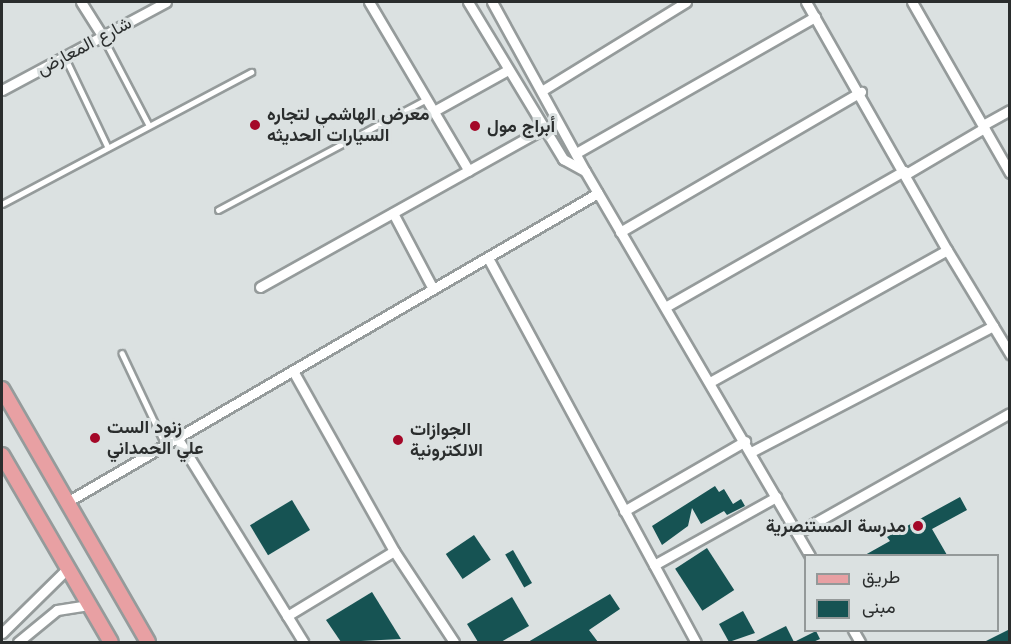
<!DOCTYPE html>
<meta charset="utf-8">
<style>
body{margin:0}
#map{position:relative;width:1011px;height:644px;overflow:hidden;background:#dbe1e1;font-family:"Work Sans",Vazirmatn,sans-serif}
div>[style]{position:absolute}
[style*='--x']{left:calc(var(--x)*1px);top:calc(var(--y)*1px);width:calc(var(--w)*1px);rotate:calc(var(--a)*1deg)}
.building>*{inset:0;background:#165353;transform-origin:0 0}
.roads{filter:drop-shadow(2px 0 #959b9b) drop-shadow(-2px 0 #959b9b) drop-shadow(0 2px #959b9b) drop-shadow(0 -2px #959b9b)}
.service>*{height:4.5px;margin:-2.25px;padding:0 2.25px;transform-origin:2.25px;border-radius:2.25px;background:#fff}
.minor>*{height:9px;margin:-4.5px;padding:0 4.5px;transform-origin:4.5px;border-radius:4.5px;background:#fff}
.primary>*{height:14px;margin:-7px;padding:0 7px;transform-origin:7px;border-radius:7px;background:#e8a0a3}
.dots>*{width:16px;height:16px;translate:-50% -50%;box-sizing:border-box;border:3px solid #dbe1e1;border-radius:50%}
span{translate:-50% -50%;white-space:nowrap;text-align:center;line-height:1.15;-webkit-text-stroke:6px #dbe1e1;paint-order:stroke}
.street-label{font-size:18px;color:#2a2d2d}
.poi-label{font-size:18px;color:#2a2d2d;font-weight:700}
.left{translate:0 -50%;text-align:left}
.right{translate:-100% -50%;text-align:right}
.frame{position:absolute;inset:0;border:3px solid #2a2d2d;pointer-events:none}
.legend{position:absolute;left:804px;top:554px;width:195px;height:78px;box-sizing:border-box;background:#dbe1e1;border:2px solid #949999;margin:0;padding:8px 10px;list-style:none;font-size:18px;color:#2a2d2d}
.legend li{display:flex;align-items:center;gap:12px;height:30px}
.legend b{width:30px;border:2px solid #949999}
</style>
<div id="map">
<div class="building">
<i style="clip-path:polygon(715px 486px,719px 492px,724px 489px,736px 509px,733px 504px,741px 499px,745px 506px,727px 515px,724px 511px,701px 524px,692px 508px,688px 526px,662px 545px,652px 526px)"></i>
<i style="clip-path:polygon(960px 497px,967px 510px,932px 529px,947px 555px,865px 555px,890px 541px,887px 537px)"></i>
<i style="left:292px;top:500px;width:35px;height:49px;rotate:59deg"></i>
<i style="left:474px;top:535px;width:30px;height:34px;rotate:56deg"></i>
<i style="left:707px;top:548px;width:50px;height:38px;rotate:57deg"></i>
<i style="left:513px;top:550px;width:38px;height:9px;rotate:60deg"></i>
<i style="clip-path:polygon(372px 592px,401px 639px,341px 642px,326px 620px)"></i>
<i style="clip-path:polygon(610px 594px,620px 609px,589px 630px,598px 642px,528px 642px)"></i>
<i style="clip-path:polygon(512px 597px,529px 626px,501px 642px,478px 642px,467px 624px)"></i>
<i style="clip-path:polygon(743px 611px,755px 633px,729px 642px,719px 624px)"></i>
<i style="clip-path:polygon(786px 626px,794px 642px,816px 631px,820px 639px,813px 642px,754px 642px)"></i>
<i style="clip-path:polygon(1010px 629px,1010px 642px,984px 642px)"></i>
</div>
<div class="roads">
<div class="service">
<i style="--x:103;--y:37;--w:99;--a:62.4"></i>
<i style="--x:65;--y:57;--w:100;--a:64.5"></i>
<i style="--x:2;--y:204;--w:282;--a:-27.9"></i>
<i style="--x:218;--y:210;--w:237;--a:-28"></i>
<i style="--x:122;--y:353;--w:101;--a:64.7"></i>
</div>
<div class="minor">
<i style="--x:81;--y:2;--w:41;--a:57.8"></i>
<i style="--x:369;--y:2;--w:196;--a:59.4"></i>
<i style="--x:468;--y:2;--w:184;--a:58.8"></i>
<i style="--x:563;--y:159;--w:25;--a:29"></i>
<i style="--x:492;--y:2;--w:193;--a:61.2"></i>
<i style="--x:585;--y:171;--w:446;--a:59.7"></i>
<i style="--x:806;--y:2;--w:285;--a:60.4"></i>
<i style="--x:912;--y:2;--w:197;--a:60.2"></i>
<i style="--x:2;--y:90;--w:186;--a:-28.2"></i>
<i style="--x:543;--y:90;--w:168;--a:-31.6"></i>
<i style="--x:434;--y:111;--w:85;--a:-29"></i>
<i style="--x:983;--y:125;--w:31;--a:-29"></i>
<i style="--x:578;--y:152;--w:273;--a:-29.7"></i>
<i style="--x:906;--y:174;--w:91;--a:-30.5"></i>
<i style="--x:393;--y:213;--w:86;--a:62.2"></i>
<i style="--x:620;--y:232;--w:279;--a:-30.2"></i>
<i style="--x:488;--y:258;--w:437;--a:61.6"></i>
<i style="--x:260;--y:287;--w:326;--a:-29.2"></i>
<i style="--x:667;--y:306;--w:273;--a:-29.7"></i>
<i style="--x:293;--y:371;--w:206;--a:60.7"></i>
<i style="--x:710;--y:382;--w:271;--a:-29.1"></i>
<i style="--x:947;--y:250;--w:122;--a:58.8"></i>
<i style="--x:176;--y:436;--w:242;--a:58.3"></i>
<i style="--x:751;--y:452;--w:273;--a:-27.5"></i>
<i style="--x:67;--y:502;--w:614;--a:-30.2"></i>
<i style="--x:624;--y:511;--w:140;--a:-30"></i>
<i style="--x:797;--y:533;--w:244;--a:-29.4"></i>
<i style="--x:654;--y:565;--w:140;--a:-29.1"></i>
<i style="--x:287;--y:616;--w:125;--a:-31.3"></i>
<i style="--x:394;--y:551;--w:109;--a:56.6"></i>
<i style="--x:853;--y:630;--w:14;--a:60"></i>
<i style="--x:2;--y:633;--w:93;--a:-44.6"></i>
<i style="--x:18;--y:642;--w:50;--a:-39.4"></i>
<i style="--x:57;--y:610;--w:32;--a:-9"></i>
</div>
<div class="primary">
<i style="--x:2;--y:389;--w:292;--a:60"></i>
<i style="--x:2;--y:455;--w:216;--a:59.8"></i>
</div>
</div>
<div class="dots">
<i style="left:255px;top:125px;background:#a40828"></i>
<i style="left:475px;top:126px;background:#a40828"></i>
<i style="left:95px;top:438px;background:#a40828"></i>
<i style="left:398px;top:440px;background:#a40828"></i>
<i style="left:918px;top:526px;background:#a40828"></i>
</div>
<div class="street-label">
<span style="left:84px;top:46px;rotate:-28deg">شارع المعارض</span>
</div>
<div class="poi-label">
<span class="left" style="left:267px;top:125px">معرض الهاشمي لتجاره<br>السيارات الحديثه</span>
<span class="left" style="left:487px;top:126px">أبراج مول</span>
<span class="left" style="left:107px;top:438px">زنود الست<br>علي الحمداني</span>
<span class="left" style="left:410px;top:440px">الجوازات<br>الالكترونية</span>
<span class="right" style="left:906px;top:526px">مدرسة المستنصرية</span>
</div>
<div class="frame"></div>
<ul class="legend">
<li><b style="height:8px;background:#e8a0a3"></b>طريق</li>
<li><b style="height:16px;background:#165353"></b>مبنى</li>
</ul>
</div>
